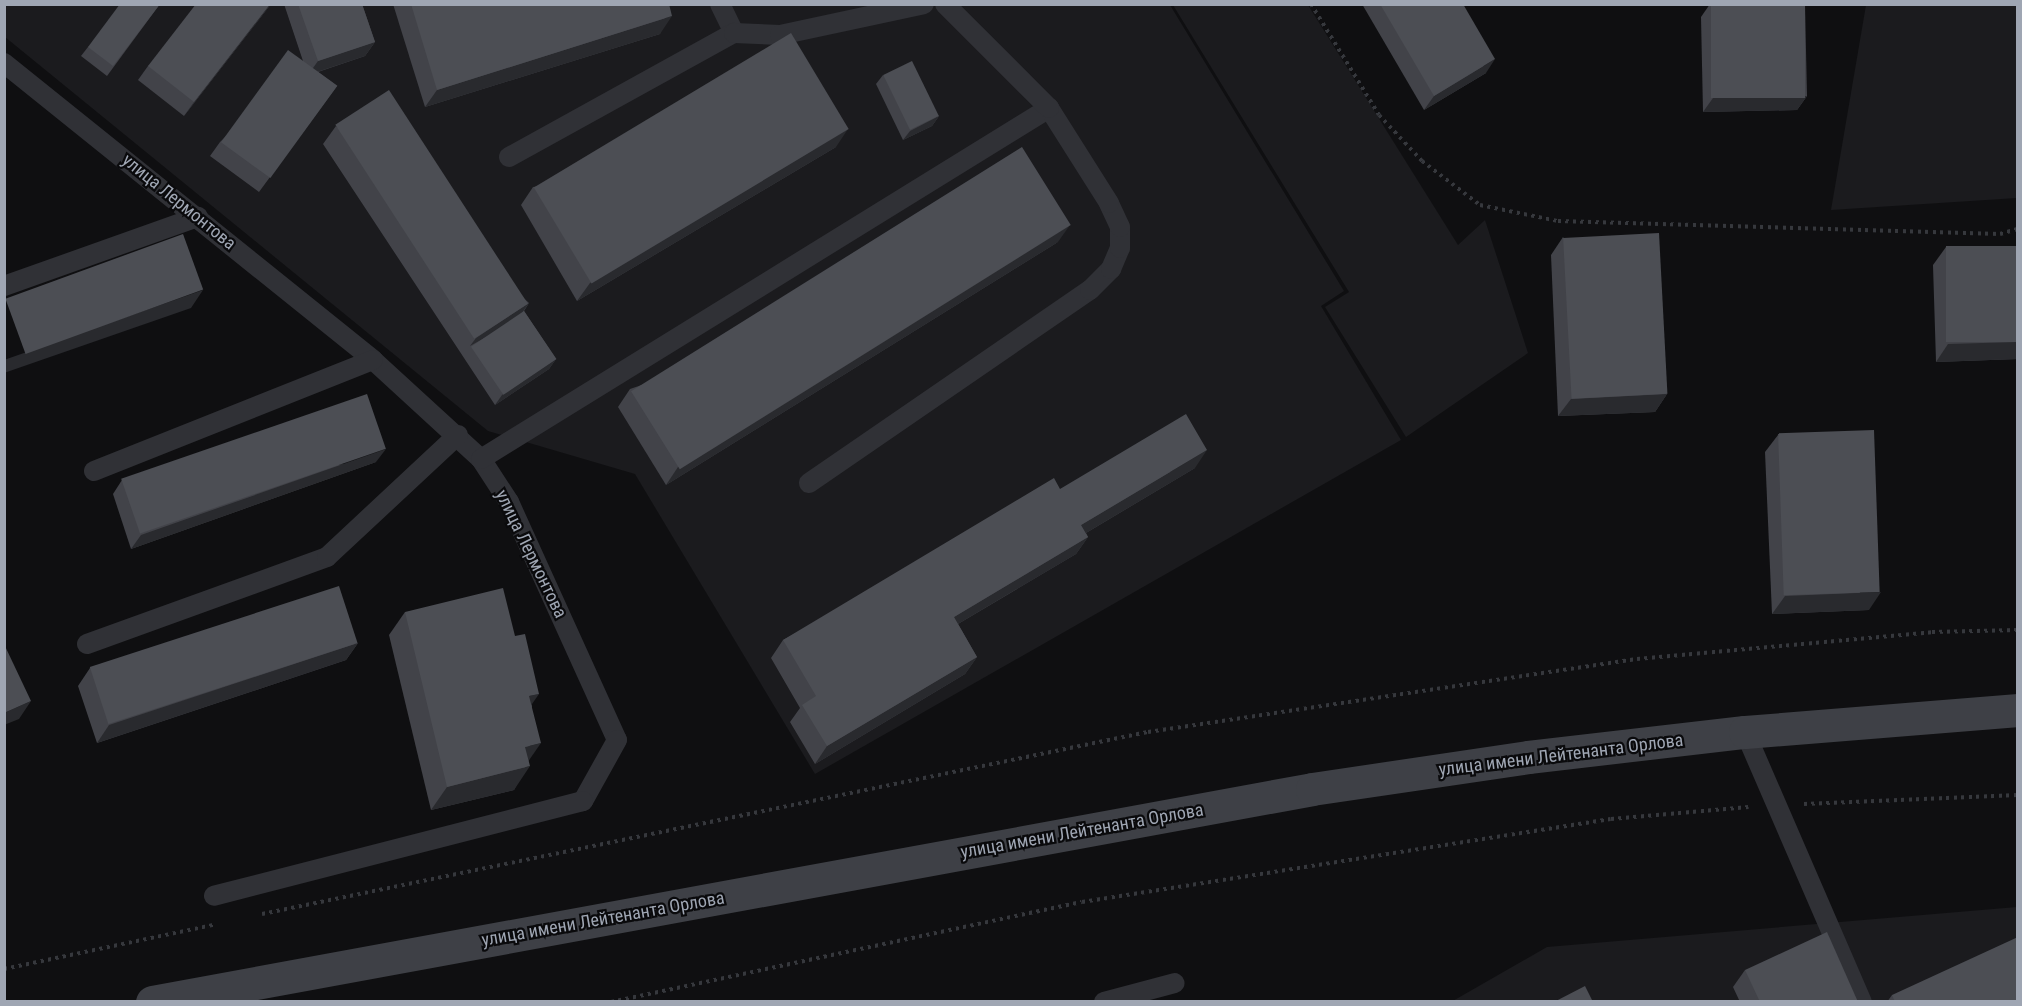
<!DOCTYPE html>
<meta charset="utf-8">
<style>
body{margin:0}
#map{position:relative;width:2022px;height:1006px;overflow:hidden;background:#0f0f11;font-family:"Roboto Condensed",sans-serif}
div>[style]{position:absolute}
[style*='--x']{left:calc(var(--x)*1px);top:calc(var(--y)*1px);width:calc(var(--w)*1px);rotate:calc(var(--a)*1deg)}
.built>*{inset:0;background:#1b1b1e}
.path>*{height:4px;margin-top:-2px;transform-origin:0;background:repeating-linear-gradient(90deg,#36383d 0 3px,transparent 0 7.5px)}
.lane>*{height:20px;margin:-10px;padding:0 10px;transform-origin:10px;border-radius:10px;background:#303136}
.secondary>*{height:33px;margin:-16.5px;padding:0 16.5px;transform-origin:16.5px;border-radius:16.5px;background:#3e4046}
.wall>*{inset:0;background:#424349}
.shaded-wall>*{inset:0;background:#292a2e}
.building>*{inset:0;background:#4c4e54;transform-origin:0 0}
span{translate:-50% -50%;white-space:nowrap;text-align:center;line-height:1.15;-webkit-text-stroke:4.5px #0a0a0c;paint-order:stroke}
.street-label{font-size:18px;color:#9fa6b3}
.frame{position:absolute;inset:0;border:6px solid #9fa6b3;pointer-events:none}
</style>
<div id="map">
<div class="built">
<i style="clip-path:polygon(4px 5px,1170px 5px,1344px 291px,1321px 306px,1401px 440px,815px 774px,635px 474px,488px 431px,5px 37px)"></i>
<i style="clip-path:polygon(1173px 5px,1308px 5px,1458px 245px,1485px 220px,1528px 353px,1406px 437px,1325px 307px,1349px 292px)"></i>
<i style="clip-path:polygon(1866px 5px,2017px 5px,2017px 198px,1831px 210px)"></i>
<i style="clip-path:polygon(2017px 907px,2017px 1001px,1451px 1002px,1547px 947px)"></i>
</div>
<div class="path">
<i style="--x:1311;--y:4;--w:130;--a:58.5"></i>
<i style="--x:1379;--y:115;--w:63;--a:46.9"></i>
<i style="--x:1422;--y:161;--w:73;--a:37.2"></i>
<i style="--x:1480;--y:205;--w:80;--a:11.6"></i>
<i style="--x:1558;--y:221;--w:442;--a:1.7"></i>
<i style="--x:2000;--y:234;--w:19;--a:-16"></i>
<i style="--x:1804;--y:804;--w:214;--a:-2.4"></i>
<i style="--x:262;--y:914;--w:904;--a:-11.61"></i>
<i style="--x:1148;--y:732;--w:494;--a:-8.5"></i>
<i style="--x:1637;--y:659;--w:296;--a:-5.2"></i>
<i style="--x:1932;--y:632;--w:86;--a:-1.3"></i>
<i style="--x:4;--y:969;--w:214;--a:-11.9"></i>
<i style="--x:611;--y:1002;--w:481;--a:-12"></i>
<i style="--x:1082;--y:902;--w:535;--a:-8.92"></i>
<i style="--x:1611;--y:819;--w:138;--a:-5"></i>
</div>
<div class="lane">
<i style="--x:720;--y:4;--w:32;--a:64"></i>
<i style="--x:4;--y:63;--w:474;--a:38.8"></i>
<i style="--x:373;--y:360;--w:147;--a:42.5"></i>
<i style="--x:481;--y:459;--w:51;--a:56.9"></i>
<i style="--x:509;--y:502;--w:261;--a:65.6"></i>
<i style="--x:617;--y:740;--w:70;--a:119.1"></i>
<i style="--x:583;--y:801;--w:381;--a:165.6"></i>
<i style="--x:509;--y:157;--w:257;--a:-28.9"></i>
<i style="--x:734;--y:33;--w:46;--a:2.5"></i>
<i style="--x:780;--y:35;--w:147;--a:-12.1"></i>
<i style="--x:4;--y:286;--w:206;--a:-19.6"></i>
<i style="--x:481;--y:459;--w:668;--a:-31.71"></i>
<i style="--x:94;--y:471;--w:300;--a:-21.7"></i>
<i style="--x:809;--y:483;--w:341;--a:-34.5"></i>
<i style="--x:1090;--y:290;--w:30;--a:-45"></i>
<i style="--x:1111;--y:269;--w:23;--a:-67"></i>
<i style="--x:1120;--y:248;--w:21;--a:-90"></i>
<i style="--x:1120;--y:227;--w:26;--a:-115"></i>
<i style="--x:1109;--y:203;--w:112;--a:-122.3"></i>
<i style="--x:1049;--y:108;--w:147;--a:-135"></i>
<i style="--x:87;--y:644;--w:255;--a:-19.9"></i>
<i style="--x:327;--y:557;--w:179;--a:-43"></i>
<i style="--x:1745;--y:732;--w:294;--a:66.6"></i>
<i style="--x:1104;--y:1002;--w:73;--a:-15"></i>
</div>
<div class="secondary">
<i style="--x:152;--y:1002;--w:1179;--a:-10.4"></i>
<i style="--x:1312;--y:789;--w:218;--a:-8.4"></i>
<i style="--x:1528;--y:757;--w:218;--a:-6.6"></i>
<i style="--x:1745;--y:732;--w:274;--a:-4.6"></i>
</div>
<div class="wall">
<i style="clip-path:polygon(160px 4px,107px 76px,81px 56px,88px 47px)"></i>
<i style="clip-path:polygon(271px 4px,184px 116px,138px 80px,148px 66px)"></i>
<i style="clip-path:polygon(284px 4px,362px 4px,375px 42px,365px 56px,318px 72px,337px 86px,259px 192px,210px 156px,220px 142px,303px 61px)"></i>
<i style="clip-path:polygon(393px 4px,669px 4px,660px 34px,425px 107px)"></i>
<i style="clip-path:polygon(1362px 4px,1463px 4px,1486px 73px,1424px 110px)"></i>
<i style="clip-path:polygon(1710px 4px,1805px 4px,1807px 96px,1797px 110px,1703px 112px,1701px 17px)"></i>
<i style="clip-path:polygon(883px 75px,939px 116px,932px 126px,903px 140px,876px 84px)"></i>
<i style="clip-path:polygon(336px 126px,529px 303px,524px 311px,556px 359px,549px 369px,495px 405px,323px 144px)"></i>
<i style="clip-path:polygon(836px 147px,577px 301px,521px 205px,533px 187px)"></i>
<i style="clip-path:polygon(1563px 237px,1667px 394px,1655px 412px,1558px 416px,1551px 255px)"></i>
<i style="clip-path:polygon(1058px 242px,666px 485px,618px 407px,630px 389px)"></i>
<i style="clip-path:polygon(2018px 246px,2018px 359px,1936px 362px,1933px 265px,1946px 247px)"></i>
<i style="clip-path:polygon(1778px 435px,1869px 610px,1772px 614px,1765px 452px)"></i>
<i style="clip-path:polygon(376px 462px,131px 549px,113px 494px,122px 480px)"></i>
<i style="clip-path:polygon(1195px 468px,1086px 533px,1088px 537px,1076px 554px,958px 624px,977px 657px,965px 674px,815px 764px,790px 722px,800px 708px,771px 658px,783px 640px,1060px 489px)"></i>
<i style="clip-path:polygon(405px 612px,515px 636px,532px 706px,529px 760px,514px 790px,431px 810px,389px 635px)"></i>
<i style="clip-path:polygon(358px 643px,346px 660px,97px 743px,78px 686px,90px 668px)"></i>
<i style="clip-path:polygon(1745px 970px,1858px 1002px,1740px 1002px,1733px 987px)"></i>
<i style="clip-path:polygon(1892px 995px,2018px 1002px,1887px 1002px)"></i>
</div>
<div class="shaded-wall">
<i style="clip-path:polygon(270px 4px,271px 4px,184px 116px,194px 102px)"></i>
<i style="clip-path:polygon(672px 16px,660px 34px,425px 107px,437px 90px)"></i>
<i style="clip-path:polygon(375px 42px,365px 56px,308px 75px,318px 61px)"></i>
<i style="clip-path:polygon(1495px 59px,1486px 73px,1424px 110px,1434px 96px)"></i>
<i style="clip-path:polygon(1807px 96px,1797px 110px,1703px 112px,1713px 98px)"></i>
<i style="clip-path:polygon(939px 116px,932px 126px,903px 140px,910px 131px)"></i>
<i style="clip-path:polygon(848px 129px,836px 147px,577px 301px,590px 283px)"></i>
<i style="clip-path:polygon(1070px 225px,1058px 242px,666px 485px,678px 467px)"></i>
<i style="clip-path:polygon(203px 290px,191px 308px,4px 373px,4px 360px)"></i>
<i style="clip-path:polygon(529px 303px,517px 320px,470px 346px,476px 338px)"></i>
<i style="clip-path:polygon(2018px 342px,2018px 359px,1936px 362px,1948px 344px)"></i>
<i style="clip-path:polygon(556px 359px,549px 369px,495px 405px,502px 395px)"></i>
<i style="clip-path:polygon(1667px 394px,1655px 412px,1558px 416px,1571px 399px)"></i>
<i style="clip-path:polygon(386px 449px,376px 462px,131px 549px,141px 535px)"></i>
<i style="clip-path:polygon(1207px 450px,1195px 468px,1069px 543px,1081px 525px)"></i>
<i style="clip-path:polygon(1088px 537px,1076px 554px,941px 634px,954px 617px)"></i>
<i style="clip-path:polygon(1881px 592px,1869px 610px,1772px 614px,1785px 596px)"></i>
<i style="clip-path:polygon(358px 643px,346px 660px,97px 743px,109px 725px)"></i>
<i style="clip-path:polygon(977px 657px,965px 674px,815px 764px,827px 746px)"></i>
<i style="clip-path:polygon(539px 694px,523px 717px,529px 696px)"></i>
<i style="clip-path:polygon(31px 701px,19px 719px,4px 725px,4px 713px)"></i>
<i style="clip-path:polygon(541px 743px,525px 766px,525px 747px)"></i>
<i style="clip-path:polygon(530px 766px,514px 790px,431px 810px,447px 787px)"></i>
</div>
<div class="building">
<i style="clip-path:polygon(120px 4px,160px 4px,113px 66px,88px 47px)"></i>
<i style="clip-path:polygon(196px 4px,270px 4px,194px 102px,148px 66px)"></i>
<i style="clip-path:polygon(298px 4px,362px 4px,375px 42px,318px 61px)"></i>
<i style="clip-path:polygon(411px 4px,669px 4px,672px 16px,437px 90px)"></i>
<i style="clip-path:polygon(1380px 4px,1463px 4px,1495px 59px,1434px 96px)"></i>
<i style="left:1711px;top:4px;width:94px;height:94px"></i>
<i style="left:791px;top:33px;width:112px;height:300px;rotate:59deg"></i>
<i style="left:288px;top:50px;width:61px;height:114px;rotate:36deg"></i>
<i style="left:912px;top:61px;width:61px;height:32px;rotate:64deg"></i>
<i style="left:389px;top:90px;width:255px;height:64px;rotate:57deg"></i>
<i style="left:1022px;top:147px;width:92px;height:461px;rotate:58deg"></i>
<i style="left:1659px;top:233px;width:161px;height:96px;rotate:87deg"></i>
<i style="left:183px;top:234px;width:59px;height:189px;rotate:70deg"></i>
<i style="left:2018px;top:246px;width:96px;height:72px;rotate:90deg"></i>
<i style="left:524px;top:311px;width:58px;height:64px;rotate:56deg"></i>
<i style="left:367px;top:394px;width:58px;height:260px;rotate:71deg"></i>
<i style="clip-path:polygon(1186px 414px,1207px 450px,1081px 525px,1088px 537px,954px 617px,977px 657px,827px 746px,802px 705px,816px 696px,783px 640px,1054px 478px,1060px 489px)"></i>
<i style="left:1874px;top:430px;width:162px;height:96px;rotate:88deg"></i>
<i style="left:339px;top:586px;width:60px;height:262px;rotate:72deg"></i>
<i style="clip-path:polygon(503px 588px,515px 636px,525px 634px,539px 694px,529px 696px,541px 743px,525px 747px,530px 766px,447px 787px,405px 612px)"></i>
<i style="clip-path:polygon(4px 644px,31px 701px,4px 713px)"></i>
<i style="clip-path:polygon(1827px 932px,1858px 1002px,1760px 1002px,1745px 970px)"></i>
<i style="clip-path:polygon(2018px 937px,2018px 1002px,1895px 1002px,1892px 995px)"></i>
<i style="clip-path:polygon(1585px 986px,1593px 1002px,1554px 1002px)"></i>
</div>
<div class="street-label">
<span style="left:179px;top:202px;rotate:39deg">улица Лермонтова</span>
<span style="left:531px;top:554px;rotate:64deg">улица Лермонтова</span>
<span style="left:1561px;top:755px;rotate:-7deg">улица имени Лейтенанта Орлова</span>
<span style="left:1082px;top:831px;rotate:-10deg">улица имени Лейтенанта Орлова</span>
<span style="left:603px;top:919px;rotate:-10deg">улица имени Лейтенанта Орлова</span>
</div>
<div class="frame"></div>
</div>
